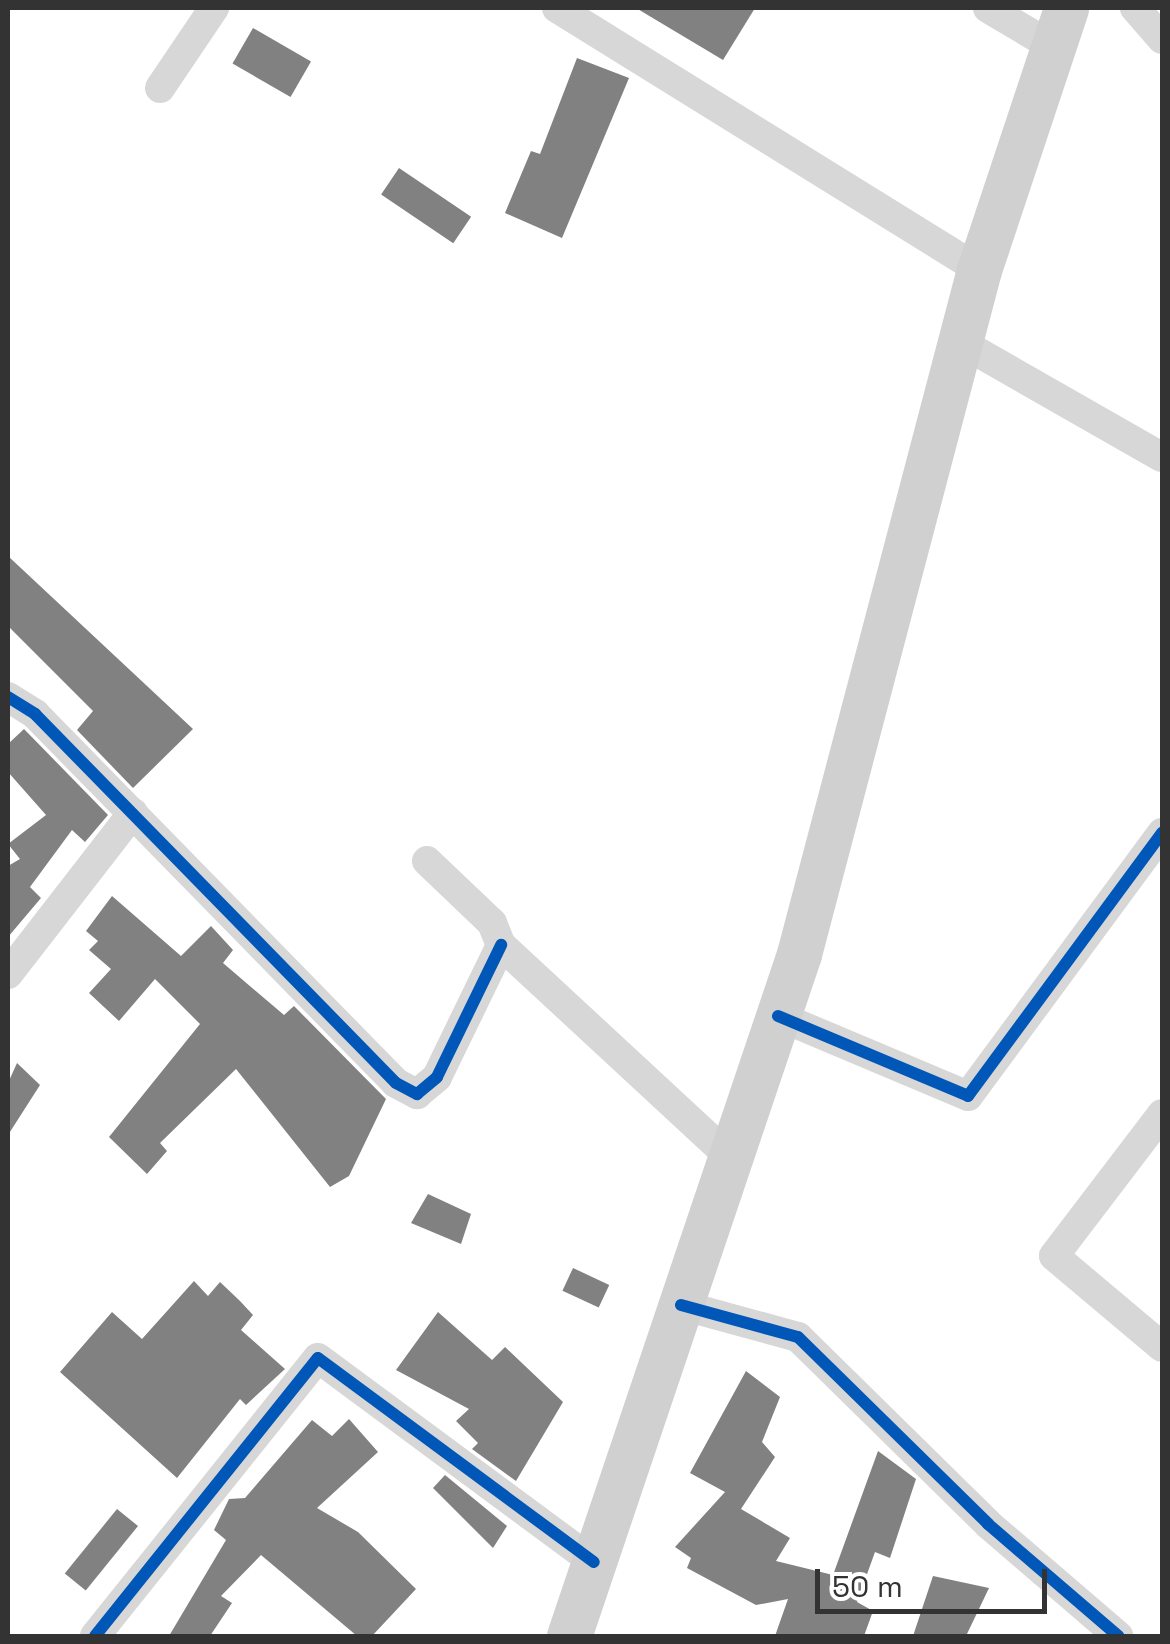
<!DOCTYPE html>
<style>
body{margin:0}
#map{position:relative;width:1170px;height:1644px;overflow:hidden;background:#fff;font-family:"Space Grotesk",sans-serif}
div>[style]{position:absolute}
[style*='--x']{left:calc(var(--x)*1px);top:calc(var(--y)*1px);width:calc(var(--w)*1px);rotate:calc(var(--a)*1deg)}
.building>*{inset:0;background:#818181;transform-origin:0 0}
.street>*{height:30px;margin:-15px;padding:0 15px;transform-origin:15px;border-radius:15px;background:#d7d7d7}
.secondary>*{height:45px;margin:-22.5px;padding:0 22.5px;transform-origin:22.5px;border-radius:22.5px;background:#d0d0d0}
.cycleway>*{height:12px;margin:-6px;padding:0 6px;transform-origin:6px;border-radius:6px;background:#0057b8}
span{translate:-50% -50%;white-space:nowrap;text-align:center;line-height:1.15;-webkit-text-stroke:10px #fff;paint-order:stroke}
.frame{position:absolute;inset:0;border:10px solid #333;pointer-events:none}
.scale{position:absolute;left:815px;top:1569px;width:232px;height:45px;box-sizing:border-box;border:5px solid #333;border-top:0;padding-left:12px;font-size:30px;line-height:35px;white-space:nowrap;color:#333;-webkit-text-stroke:8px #fff;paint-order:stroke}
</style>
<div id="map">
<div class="building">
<i style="clip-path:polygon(636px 8px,755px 8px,723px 60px)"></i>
<i style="left:253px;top:28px;width:67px;height:41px;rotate:30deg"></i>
<i style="clip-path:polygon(577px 58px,629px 78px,562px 238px,505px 213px,531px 151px,540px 154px)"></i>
<i style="left:399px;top:168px;width:87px;height:32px;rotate:34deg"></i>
<i style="clip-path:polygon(8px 556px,193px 729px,133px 788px,77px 730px,93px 711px,8px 626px)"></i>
<i style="clip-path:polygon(24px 729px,108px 815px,85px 842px,72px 830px,30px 887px,41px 898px,8px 937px,8px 866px,20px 859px,8px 844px,46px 815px,8px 772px,8px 744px)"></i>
<i style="clip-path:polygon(112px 896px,181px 956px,211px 926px,233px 950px,223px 963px,284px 1015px,294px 1006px,386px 1099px,349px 1176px,330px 1187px,236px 1069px,160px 1143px,167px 1151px,147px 1174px,109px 1137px,200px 1024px,155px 979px,119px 1021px,89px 993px,111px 969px,89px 950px,98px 941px,86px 931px)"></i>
<i style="clip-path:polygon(17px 1063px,40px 1085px,8px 1135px,8px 1083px)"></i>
<i style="clip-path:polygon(428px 1194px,471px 1214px,461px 1244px,411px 1223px)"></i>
<i style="left:573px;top:1268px;width:40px;height:25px;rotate:25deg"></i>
<i style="clip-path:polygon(194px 1281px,208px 1296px,220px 1282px,240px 1301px,253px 1315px,241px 1330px,285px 1369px,246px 1405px,240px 1399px,177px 1478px,60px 1372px,112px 1312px,142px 1339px)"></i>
<i style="clip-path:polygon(438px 1312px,492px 1360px,505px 1347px,563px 1402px,516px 1481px,472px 1449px,478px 1443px,456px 1421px,469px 1409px,396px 1370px)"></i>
<i style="clip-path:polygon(746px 1371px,780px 1397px,762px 1442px,775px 1457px,741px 1509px,790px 1538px,776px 1561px,833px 1575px,878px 1451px,916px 1479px,890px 1558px,875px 1552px,857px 1602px,873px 1611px,864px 1636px,775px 1636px,788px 1599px,756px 1605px,687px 1568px,691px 1558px,675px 1547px,725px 1492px,690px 1473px)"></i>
<i style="clip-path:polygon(349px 1419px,378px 1452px,317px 1508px,358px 1532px,416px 1589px,372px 1636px,357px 1636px,261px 1555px,221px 1596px,232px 1603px,210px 1636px,169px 1636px,226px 1540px,214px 1530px,229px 1499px,245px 1498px,312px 1420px,332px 1436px)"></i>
<i style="clip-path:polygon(445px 1475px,507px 1526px,493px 1548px,433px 1488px)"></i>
<i style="left:117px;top:1509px;width:27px;height:83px;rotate:39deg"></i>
<i style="clip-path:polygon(933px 1576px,989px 1588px,966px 1636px,913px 1636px)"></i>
</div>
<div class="street">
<i style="--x:557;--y:8;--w:497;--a:31.8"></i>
<i style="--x:988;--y:8;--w:78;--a:30.8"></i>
<i style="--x:1135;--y:8;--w:41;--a:48.9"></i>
<i style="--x:160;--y:88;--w:97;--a:-56"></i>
<i style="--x:960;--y:342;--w:232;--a:29.7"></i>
<i style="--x:8;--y:697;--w:32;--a:32"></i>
<i style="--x:35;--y:714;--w:516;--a:45.63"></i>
<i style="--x:396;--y:1083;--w:24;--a:28"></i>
<i style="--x:417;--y:1094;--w:26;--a:-40"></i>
<i style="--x:437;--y:1077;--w:147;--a:-64.1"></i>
<i style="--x:427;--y:861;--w:90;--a:43.6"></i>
<i style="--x:492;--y:923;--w:24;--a:68"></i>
<i style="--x:501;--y:945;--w:312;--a:42.8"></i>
<i style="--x:8;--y:974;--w:204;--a:-52.2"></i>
<i style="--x:778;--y:1016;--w:206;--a:22.8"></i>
<i style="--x:968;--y:1096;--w:327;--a:-53.6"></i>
<i style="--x:1162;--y:1114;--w:178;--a:127.3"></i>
<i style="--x:1054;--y:1256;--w:141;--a:40.1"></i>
<i style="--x:681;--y:1305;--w:121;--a:15.3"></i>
<i style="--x:798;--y:1337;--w:267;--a:44.5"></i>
<i style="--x:988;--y:1524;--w:172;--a:40.7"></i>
<i style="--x:95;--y:1636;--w:356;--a:-51.3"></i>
<i style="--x:318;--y:1358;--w:343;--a:36.5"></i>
</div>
<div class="secondary">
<i style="--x:569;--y:1636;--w:720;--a:-71.36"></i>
<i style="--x:799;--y:954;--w:707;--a:-75.26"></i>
<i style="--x:979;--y:270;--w:276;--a:-71.6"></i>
</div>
<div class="cycleway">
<i style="--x:8;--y:697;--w:32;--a:32"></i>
<i style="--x:35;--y:714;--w:516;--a:45.63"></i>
<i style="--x:396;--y:1083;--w:24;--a:28"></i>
<i style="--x:417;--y:1094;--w:26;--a:-40"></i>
<i style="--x:437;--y:1077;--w:147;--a:-64.1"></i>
<i style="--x:778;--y:1016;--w:206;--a:22.8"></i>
<i style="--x:968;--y:1096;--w:327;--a:-53.6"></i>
<i style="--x:681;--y:1305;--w:121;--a:15.3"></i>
<i style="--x:798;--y:1337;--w:267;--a:44.5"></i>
<i style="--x:988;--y:1524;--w:172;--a:40.7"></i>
<i style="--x:95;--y:1636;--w:356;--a:-51.3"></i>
<i style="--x:318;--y:1358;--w:343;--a:36.5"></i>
</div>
<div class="frame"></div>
<div class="scale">50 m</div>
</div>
